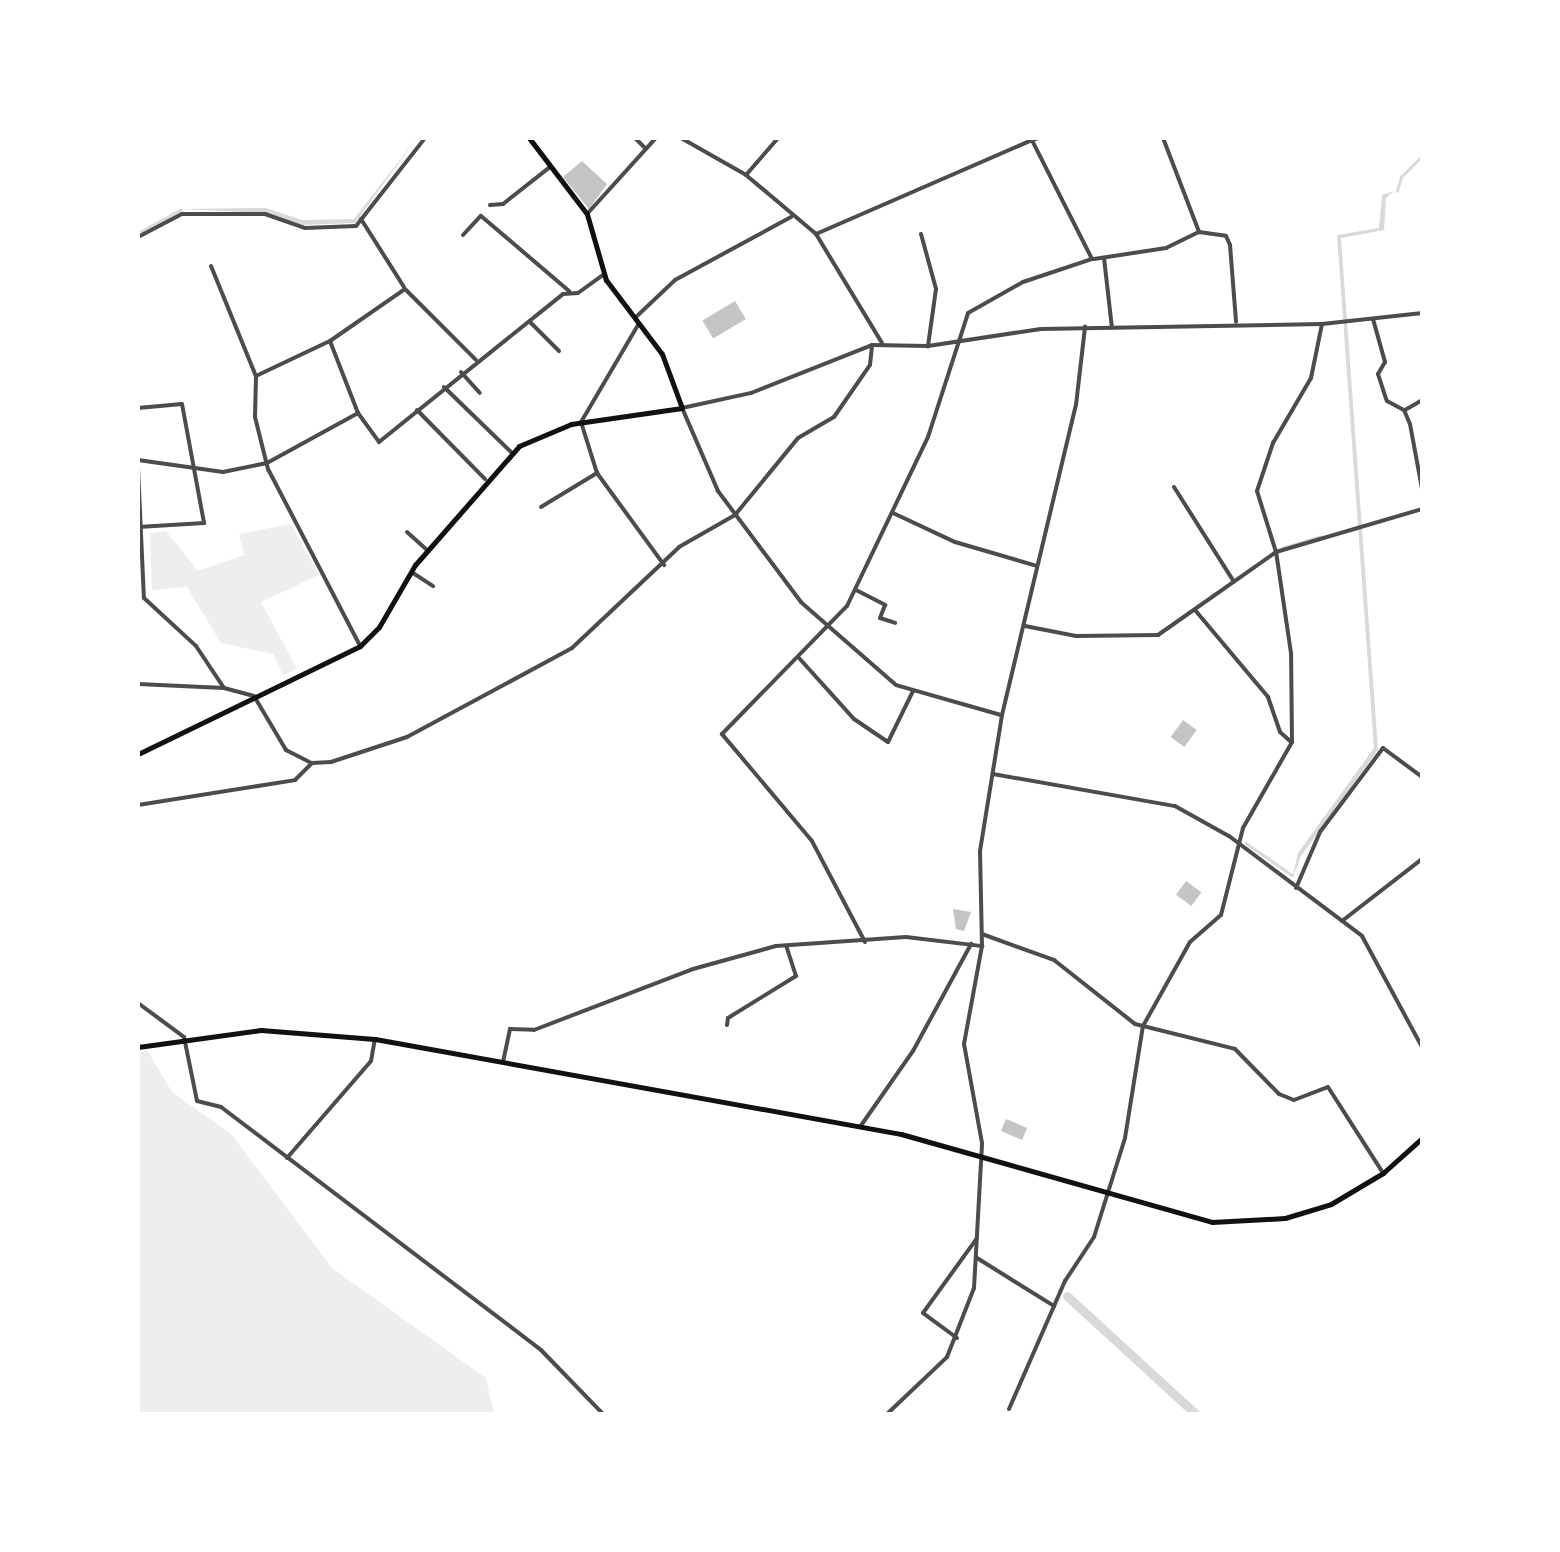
<!DOCTYPE html>
<style>
body{margin:0}
#map{position:relative;width:1560px;height:1552px;overflow:hidden;background:#fff;font-family:Manrope,sans-serif}
div>[style]{position:absolute}
[style*='--x']{left:calc(var(--x)*1px);top:calc(var(--y)*1px);width:calc(var(--w)*1px);rotate:calc(var(--a)*1deg)}
.green>*{inset:0;background:#eee}
.water>*{inset:0;background:#d9d9d9}
.stream>*{height:2.5px;margin:-1.25px;padding:0 1.25px;transform-origin:1.25px;border-radius:1.25px;background:#d9d9d9}
.canal>*{height:9px;margin:-4.5px;padding:0 4.5px;transform-origin:4.5px;border-radius:4.5px;background:#d9d9d9}
.building>*{inset:0;background:#c4c4c4;transform-origin:0 0}
.minor>*{height:4px;margin:-2px;padding:0 2px;transform-origin:2px;border-radius:2px;background:#4c4c4c}
.tertiary>*{height:4px;margin:-2px;padding:0 2px;transform-origin:2px;border-radius:2px;background:#4c4c4c}
.secondary>*{height:5px;margin:-2.5px;padding:0 2.5px;transform-origin:2.5px;border-radius:2.5px;background:#111}
span{translate:-50% -50%;white-space:nowrap;text-align:center;line-height:1.15;-webkit-text-stroke:8px #fff;paint-order:stroke}
.frame{position:absolute;inset:0;border:140px solid #fff;pointer-events:none}
</style>
<div id="map">
<div class="green">
<i style="clip-path:polygon(291px 524px,319px 575px,261px 602px,297px 669px,283px 675px,273px 654px,221px 643px,187px 587px,152px 590px,150px 533px,166px 531px,198px 571px,244px 555px,239px 534px)"></i>
<i style="clip-path:polygon(147px 1050px,172px 1092px,231px 1134px,332px 1268px,486px 1378px,494px 1414px,138px 1414px,138px 1053px)"></i>
</div>
<div class="water">
<i style="clip-path:polygon(417px 138px,355px 223px,302px 225px,267px 213px,178px 209px,266px 208px,302px 220px,354px 219px)"></i>
<i style="clip-path:polygon(1394px 191px,1386px 198px,1384px 230px,1341px 238px,1378px 750px,1301px 856px,1292px 879px,1298px 853px,1374px 748px,1337px 235px,1379px 228px,1382px 195px)"></i>
</div>
<div class="stream">
<i style="--x:1397;--y:191;--w:15;--a:-74"></i>
<i style="--x:1401;--y:177;--w:27;--a:-45"></i>
<i style="--x:138;--y:233;--w:48;--a:-28.7"></i>
<i style="--x:1282;--y:548;--w:39;--a:-17"></i>
<i style="--x:1246;--y:843;--w:56;--a:34.8"></i>
</div>
<div class="canal">
<i style="--x:1067;--y:1296;--w:175;--a:42.5"></i>
</div>
<div class="building">
<i style="clip-path:polygon(582px 161px,607px 184px,589px 209px,563px 177px)"></i>
<i style="left:735px;top:301px;width:21px;height:38px;rotate:59deg"></i>
<i style="left:1183px;top:720px;width:17px;height:21px;rotate:36deg"></i>
<i style="left:1186px;top:881px;width:19px;height:17px;rotate:36deg"></i>
<i style="clip-path:polygon(953px 909px,971px 912px,964px 931px,956px 929px)"></i>
<i style="left:1006px;top:1119px;width:23px;height:13px;rotate:23deg"></i>
</div>
<div class="minor">
<i style="--x:635;--y:138;--w:14;--a:45"></i>
<i style="--x:681;--y:138;--w:75;--a:29.6"></i>
<i style="--x:746;--y:175;--w:92;--a:40.1"></i>
<i style="--x:816;--y:234;--w:127;--a:58.8"></i>
<i style="--x:1163;--y:138;--w:101;--a:69"></i>
<i style="--x:1199;--y:232;--w:27;--a:8"></i>
<i style="--x:1226;--y:236;--w:10;--a:66"></i>
<i style="--x:1230;--y:245;--w:77;--a:85.5"></i>
<i style="--x:746;--y:175;--w:49;--a:-49.1"></i>
<i style="--x:490;--y:205;--w:13;--a:-4"></i>
<i style="--x:503;--y:204;--w:60;--a:-38.2"></i>
<i style="--x:587;--y:214;--w:103;--a:-47.8"></i>
<i style="--x:361;--y:219;--w:80;--a:57.7"></i>
<i style="--x:816;--y:234;--w:236;--a:-23.5"></i>
<i style="--x:921;--y:234;--w:57;--a:74.7"></i>
<i style="--x:936;--y:289;--w:58;--a:98"></i>
<i style="--x:463;--y:235;--w:26;--a:-47"></i>
<i style="--x:481;--y:216;--w:116;--a:40.4"></i>
<i style="--x:138;--y:237;--w:50;--a:-27.6"></i>
<i style="--x:182;--y:214;--w:83;--a:0"></i>
<i style="--x:265;--y:214;--w:42;--a:19.3"></i>
<i style="--x:305;--y:228;--w:51;--a:-2.2"></i>
<i style="--x:356;--y:226;--w:112;--a:-51.9"></i>
<i style="--x:1104;--y:258;--w:70;--a:83.5"></i>
<i style="--x:1094;--y:259;--w:73;--a:-8.7"></i>
<i style="--x:1166;--y:248;--w:37;--a:-26"></i>
<i style="--x:211;--y:266;--w:119;--a:67.8"></i>
<i style="--x:256;--y:376;--w:41;--a:91.4"></i>
<i style="--x:255;--y:417;--w:54;--a:76"></i>
<i style="--x:268;--y:469;--w:199;--a:62.5"></i>
<i style="--x:636;--y:317;--w:54;--a:-43.5"></i>
<i style="--x:675;--y:280;--w:132;--a:-28.5"></i>
<i style="--x:1373;--y:319;--w:45;--a:74.4"></i>
<i style="--x:1385;--y:362;--w:14;--a:120"></i>
<i style="--x:1378;--y:374;--w:28;--a:72"></i>
<i style="--x:1387;--y:401;--w:19;--a:28"></i>
<i style="--x:1404;--y:410;--w:15;--a:67"></i>
<i style="--x:1410;--y:424;--w:66;--a:79.5"></i>
<i style="--x:530;--y:322;--w:41;--a:45"></i>
<i style="--x:638;--y:325;--w:113;--a:120.4"></i>
<i style="--x:581;--y:422;--w:53;--a:72.6"></i>
<i style="--x:597;--y:473;--w:114;--a:53.9"></i>
<i style="--x:461;--y:372;--w:28;--a:48"></i>
<i style="--x:258;--y:375;--w:80;--a:-25.3"></i>
<i style="--x:444;--y:387;--w:93;--a:44.1"></i>
<i style="--x:138;--y:408;--w:44;--a:-5.2"></i>
<i style="--x:182;--y:404;--w:121;--a:79.5"></i>
<i style="--x:204;--y:523;--w:66;--a:176.5"></i>
<i style="--x:417;--y:410;--w:97;--a:45.4"></i>
<i style="--x:1405;--y:410;--w:20;--a:-30"></i>
<i style="--x:358;--y:413;--w:77;--a:-111.3"></i>
<i style="--x:330;--y:341;--w:91;--a:-34.7"></i>
<i style="--x:405;--y:289;--w:100;--a:45"></i>
<i style="--x:138;--y:460;--w:86;--a:8"></i>
<i style="--x:223;--y:472;--w:45;--a:-11.6"></i>
<i style="--x:267;--y:463;--w:104;--a:-28.8"></i>
<i style="--x:358;--y:413;--w:36;--a:54"></i>
<i style="--x:379;--y:442;--w:236;--a:-38.8"></i>
<i style="--x:563;--y:294;--w:15;--a:-4"></i>
<i style="--x:578;--y:293;--w:31;--a:-36"></i>
<i style="--x:138;--y:468;--w:130;--a:87.4"></i>
<i style="--x:144;--y:598;--w:71;--a:42.7"></i>
<i style="--x:196;--y:646;--w:50;--a:56.3"></i>
<i style="--x:224;--y:688;--w:31;--a:15"></i>
<i style="--x:254;--y:696;--w:63;--a:59.3"></i>
<i style="--x:286;--y:750;--w:29;--a:27"></i>
<i style="--x:312;--y:763;--w:19;--a:-3"></i>
<i style="--x:331;--y:762;--w:80;--a:-18.2"></i>
<i style="--x:407;--y:737;--w:187;--a:-28.3"></i>
<i style="--x:572;--y:648;--w:147;--a:-43.3"></i>
<i style="--x:679;--y:547;--w:64;--a:-29.7"></i>
<i style="--x:735;--y:515;--w:99;--a:-50.7"></i>
<i style="--x:798;--y:438;--w:42;--a:-30.3"></i>
<i style="--x:834;--y:417;--w:63;--a:-55.3"></i>
<i style="--x:870;--y:365;--w:20;--a:-84"></i>
<i style="--x:1174;--y:487;--w:112;--a:57.7"></i>
<i style="--x:541;--y:507;--w:66;--a:-31.3"></i>
<i style="--x:893;--y:513;--w:68;--a:25.1"></i>
<i style="--x:955;--y:542;--w:85;--a:16.3"></i>
<i style="--x:407;--y:532;--w:27;--a:42"></i>
<i style="--x:413;--y:573;--w:24;--a:33"></i>
<i style="--x:856;--y:590;--w:33;--a:27"></i>
<i style="--x:885;--y:605;--w:14;--a:111"></i>
<i style="--x:880;--y:618;--w:16;--a:18"></i>
<i style="--x:1195;--y:610;--w:114;--a:50"></i>
<i style="--x:1268;--y:697;--w:37;--a:71"></i>
<i style="--x:1280;--y:732;--w:15;--a:42"></i>
<i style="--x:1025;--y:626;--w:52;--a:11.1"></i>
<i style="--x:1076;--y:636;--w:82;--a:-0.7"></i>
<i style="--x:1158;--y:635;--w:144;--a:-35.1"></i>
<i style="--x:1276;--y:552;--w:152;--a:-16.4"></i>
<i style="--x:799;--y:658;--w:82;--a:48"></i>
<i style="--x:854;--y:719;--w:41;--a:34.1"></i>
<i style="--x:888;--y:742;--w:57;--a:-63.9"></i>
<i style="--x:138;--y:684;--w:86;--a:2.7"></i>
<i style="--x:1001;--y:715;--w:109;--a:-164.1"></i>
<i style="--x:896;--y:685;--w:126;--a:-138.9"></i>
<i style="--x:801;--y:602;--w:139;--a:-126.8"></i>
<i style="--x:718;--y:491;--w:90;--a:-113.4"></i>
<i style="--x:682;--y:408;--w:71;--a:-12.3"></i>
<i style="--x:751;--y:393;--w:130;--a:-21.6"></i>
<i style="--x:872;--y:345;--w:56;--a:1"></i>
<i style="--x:928;--y:346;--w:114;--a:-8.6"></i>
<i style="--x:1041;--y:329;--w:281;--a:-1"></i>
<i style="--x:1322;--y:324;--w:101;--a:-6.3"></i>
<i style="--x:993;--y:774;--w:185;--a:10"></i>
<i style="--x:1175;--y:806;--w:62;--a:29.1"></i>
<i style="--x:1229;--y:836;--w:166;--a:36.9"></i>
<i style="--x:1362;--y:936;--w:126;--a:61.6"></i>
<i style="--x:138;--y:805;--w:159;--a:-9"></i>
<i style="--x:295;--y:780;--w:24;--a:-45"></i>
<i style="--x:1296;--y:888;--w:61;--a:-66.8"></i>
<i style="--x:1320;--y:832;--w:105;--a:-53.1"></i>
<i style="--x:1383;--y:748;--w:49;--a:36.6"></i>
<i style="--x:1342;--y:921;--w:101;--a:-37.8"></i>
<i style="--x:982;--y:934;--w:77;--a:19.9"></i>
<i style="--x:1054;--y:960;--w:103;--a:38.3"></i>
<i style="--x:1135;--y:1024;--w:103;--a:14"></i>
<i style="--x:1235;--y:1049;--w:63;--a:45.6"></i>
<i style="--x:1279;--y:1094;--w:16;--a:22"></i>
<i style="--x:1294;--y:1100;--w:36;--a:-21"></i>
<i style="--x:1328;--y:1087;--w:102;--a:57.4"></i>
<i style="--x:865;--y:942;--w:114;--a:-117.7"></i>
<i style="--x:812;--y:841;--w:140;--a:-130.1"></i>
<i style="--x:722;--y:734;--w:179;--a:-45.7"></i>
<i style="--x:847;--y:606;--w:187;--a:-64.4"></i>
<i style="--x:928;--y:437;--w:130;--a:-72.1"></i>
<i style="--x:968;--y:313;--w:63;--a:-29.4"></i>
<i style="--x:1023;--y:282;--w:73;--a:-18.4"></i>
<i style="--x:1092;--y:259;--w:133;--a:-116.8"></i>
<i style="--x:1032;--y:140;--w:7;--a:-16"></i>
<i style="--x:138;--y:1003;--w:57;--a:36.5"></i>
<i style="--x:184;--y:1037;--w:65;--a:78.5"></i>
<i style="--x:197;--y:1101;--w:25;--a:14"></i>
<i style="--x:221;--y:1107;--w:402;--a:37.2"></i>
<i style="--x:541;--y:1350;--w:89;--a:45.9"></i>
<i style="--x:727;--y:1025;--w:7;--a:-82"></i>
<i style="--x:728;--y:1018;--w:80;--a:-31.7"></i>
<i style="--x:796;--y:976;--w:32;--a:-108"></i>
<i style="--x:503;--y:1062;--w:34;--a:-78"></i>
<i style="--x:510;--y:1029;--w:24;--a:2"></i>
<i style="--x:534;--y:1030;--w:170;--a:-21"></i>
<i style="--x:693;--y:969;--w:86;--a:-15.5"></i>
<i style="--x:776;--y:946;--w:130;--a:-4"></i>
<i style="--x:906;--y:937;--w:77;--a:6.8"></i>
<i style="--x:860;--y:1127;--w:93;--a:-55.1"></i>
<i style="--x:913;--y:1051;--w:122;--a:-61.5"></i>
<i style="--x:287;--y:1158;--w:128;--a:-49.1"></i>
<i style="--x:371;--y:1061;--w:22;--a:-80"></i>
<i style="--x:977;--y:1258;--w:91;--a:31.9"></i>
<i style="--x:957;--y:1338;--w:42;--a:-143.7"></i>
<i style="--x:923;--y:1313;--w:92;--a:-54.2"></i>
<i style="--x:1009;--y:1409;--w:140;--a:-66.4"></i>
<i style="--x:1065;--y:1281;--w:53;--a:-56.6"></i>
<i style="--x:1094;--y:1237;--w:104;--a:-72.6"></i>
<i style="--x:1125;--y:1138;--w:113;--a:-80.9"></i>
<i style="--x:1143;--y:1026;--w:96;--a:-60.8"></i>
<i style="--x:1190;--y:942;--w:41;--a:-41.1"></i>
<i style="--x:1221;--y:915;--w:90;--a:-75.8"></i>
<i style="--x:1243;--y:828;--w:99;--a:-60.3"></i>
<i style="--x:1292;--y:742;--w:89;--a:-90.6"></i>
<i style="--x:1291;--y:653;--w:102;--a:-98.4"></i>
<i style="--x:1276;--y:552;--w:64;--a:-107.3"></i>
<i style="--x:1257;--y:491;--w:51;--a:-71.6"></i>
<i style="--x:1273;--y:443;--w:75;--a:-59.7"></i>
<i style="--x:1311;--y:378;--w:55;--a:-78.5"></i>
</div>
<div class="tertiary">
<i style="--x:887;--y:1414;--w:83;--a:-43.5"></i>
<i style="--x:947;--y:1357;--w:74;--a:-68.6"></i>
<i style="--x:974;--y:1288;--w:145;--a:-86.8"></i>
<i style="--x:982;--y:1143;--w:101;--a:-100.3"></i>
<i style="--x:964;--y:1044;--w:100;--a:-79.6"></i>
<i style="--x:982;--y:946;--w:95;--a:-91.2"></i>
<i style="--x:980;--y:851;--w:138;--a:-80.8"></i>
<i style="--x:1002;--y:715;--w:319;--a:-76.6"></i>
<i style="--x:1076;--y:405;--w:79;--a:-83.4"></i>
</div>
<div class="secondary">
<i style="--x:138;--y:754;--w:247;--a:-25.9"></i>
<i style="--x:360;--y:646;--w:27;--a:-45"></i>
<i style="--x:379;--y:627;--w:72;--a:-59.9"></i>
<i style="--x:415;--y:565;--w:158;--a:-48.8"></i>
<i style="--x:519;--y:446;--w:56;--a:-22.9"></i>
<i style="--x:571;--y:424;--w:112;--a:-8.2"></i>
<i style="--x:682;--y:408;--w:58;--a:-110.3"></i>
<i style="--x:662;--y:354;--w:93;--a:-127.1"></i>
<i style="--x:606;--y:280;--w:69;--a:-106.1"></i>
<i style="--x:587;--y:214;--w:96;--a:-127.3"></i>
<i style="--x:138;--y:1047;--w:124;--a:-7.9"></i>
<i style="--x:261;--y:1030;--w:114;--a:4.5"></i>
<i style="--x:375;--y:1039;--w:535;--a:10.24"></i>
<i style="--x:901;--y:1134;--w:323;--a:15.8"></i>
<i style="--x:1212;--y:1222;--w:73;--a:-3.1"></i>
<i style="--x:1285;--y:1218;--w:48;--a:-16.9"></i>
<i style="--x:1331;--y:1204;--w:61;--a:-30.8"></i>
<i style="--x:1383;--y:1173;--w:52;--a:-41.9"></i>
</div>
<div class="frame"></div>
</div>
